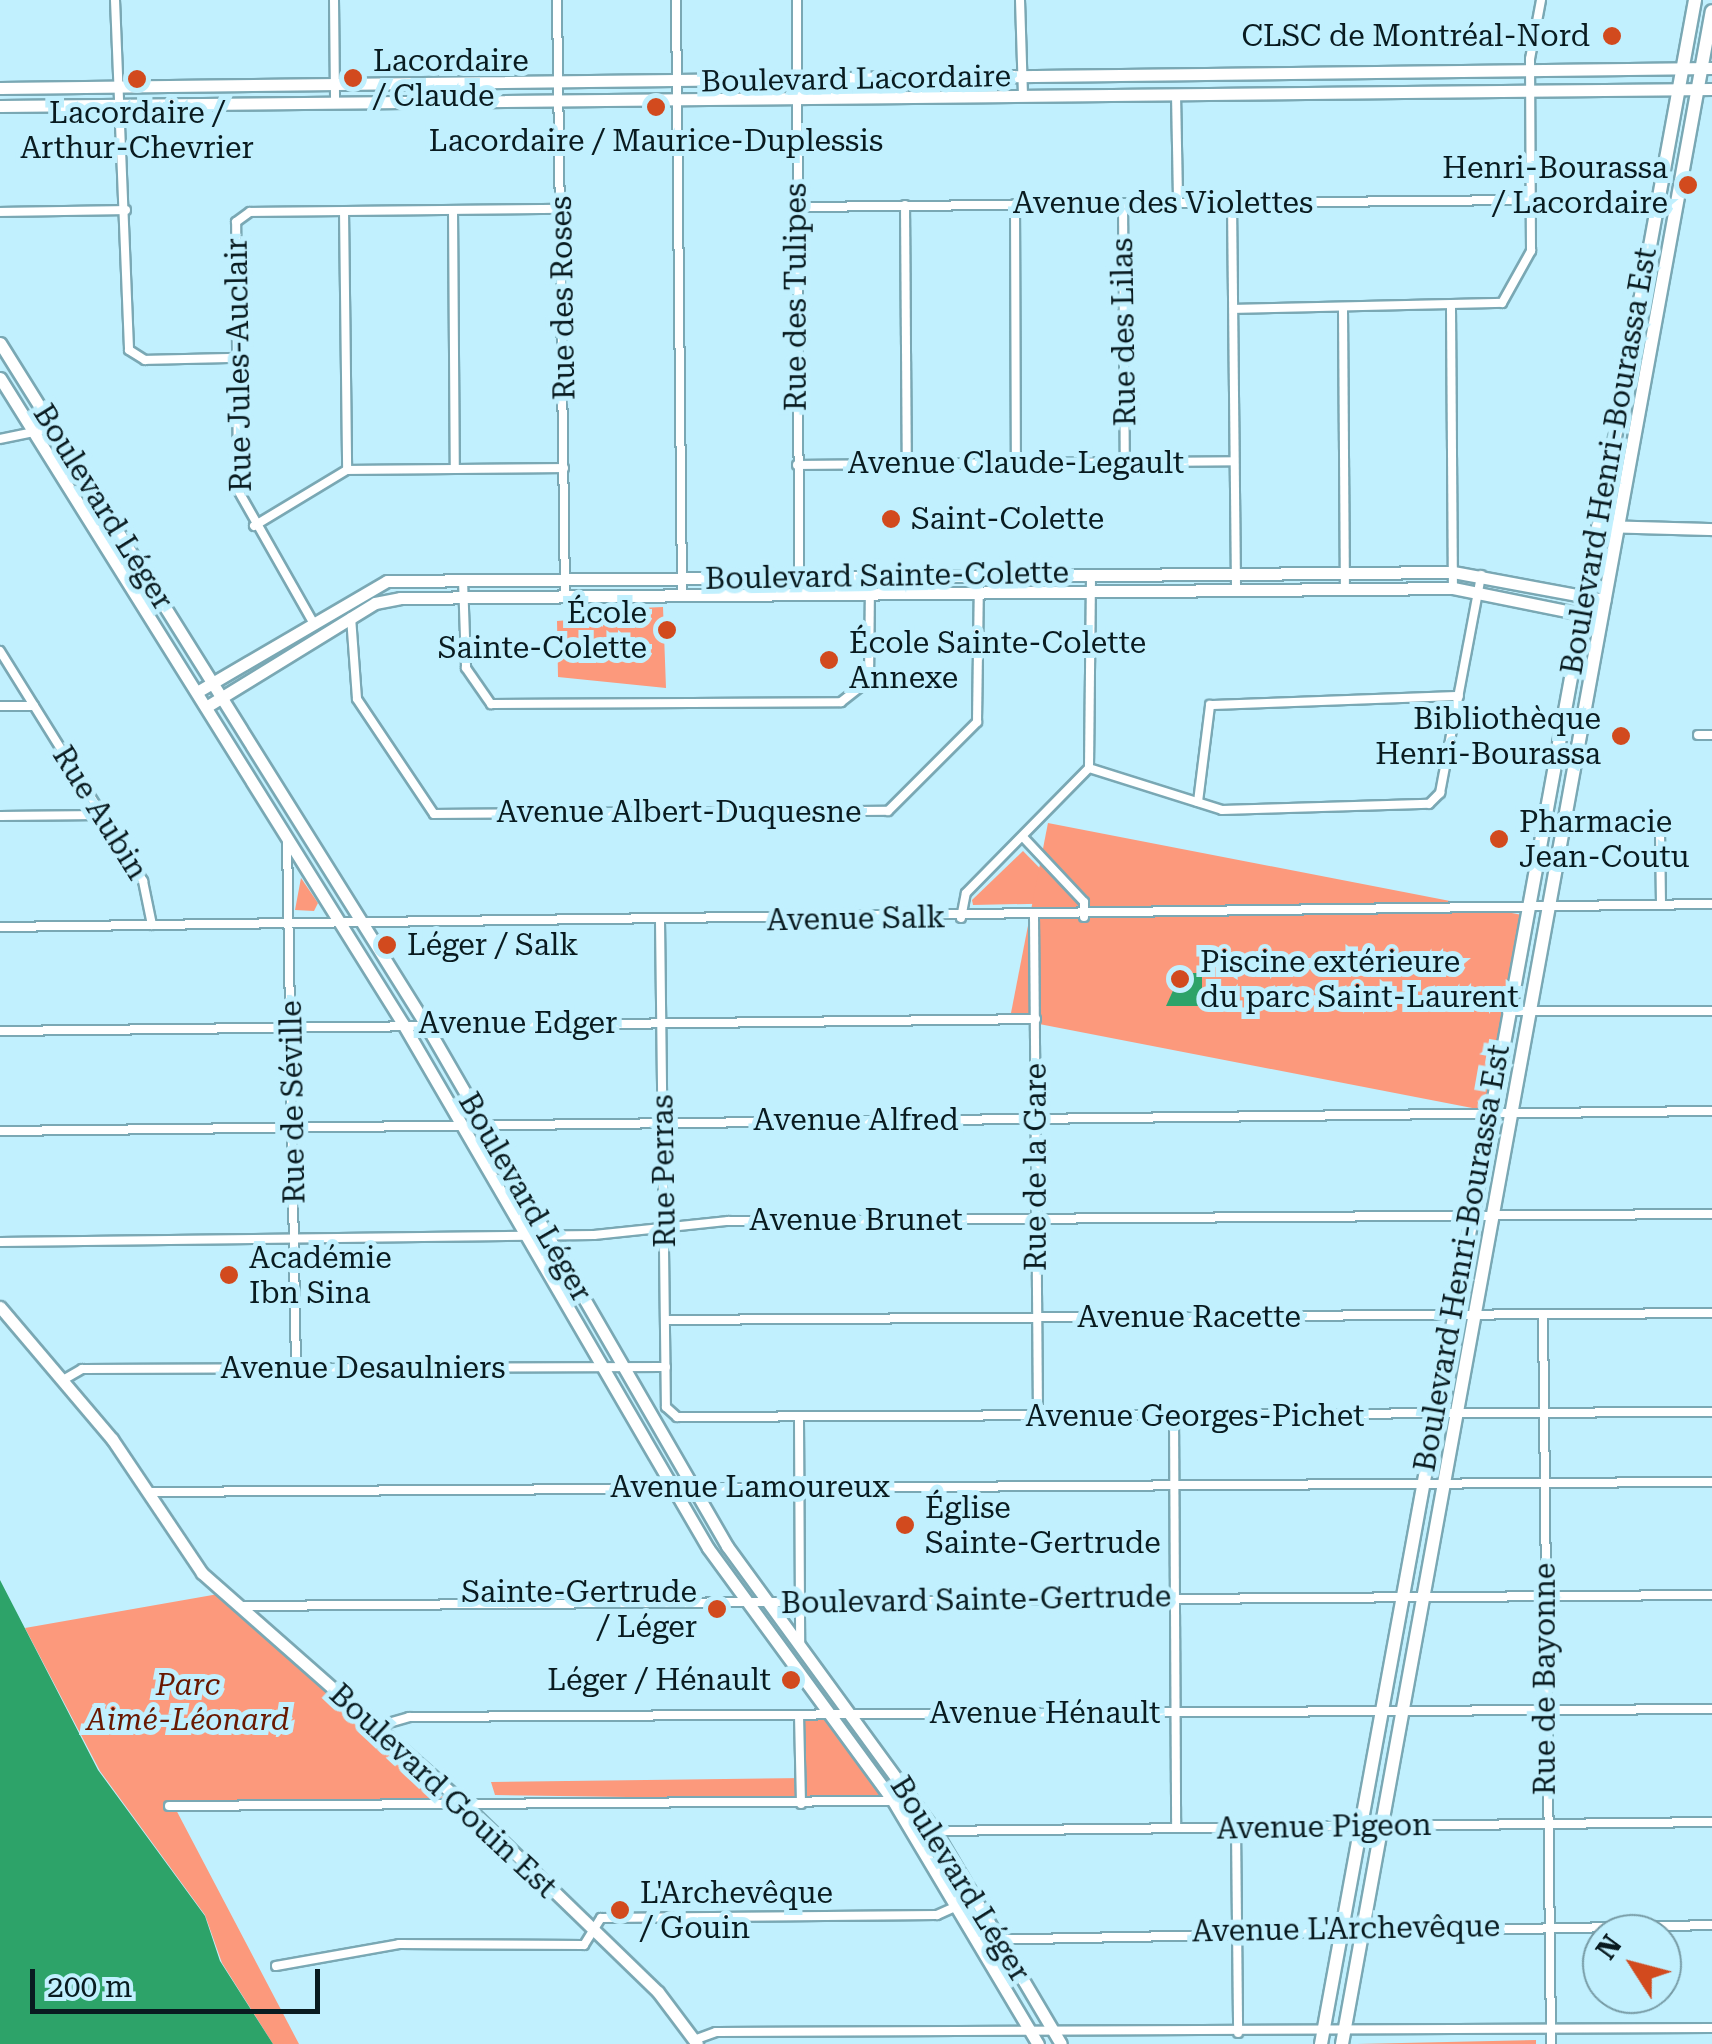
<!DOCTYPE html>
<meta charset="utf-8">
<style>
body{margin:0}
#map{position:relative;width:1712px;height:2044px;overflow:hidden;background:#c1f0fe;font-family:"Roboto Serif",serif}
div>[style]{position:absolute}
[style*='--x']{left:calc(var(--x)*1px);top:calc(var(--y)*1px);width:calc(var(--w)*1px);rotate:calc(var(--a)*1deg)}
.green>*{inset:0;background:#fc997c;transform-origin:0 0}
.water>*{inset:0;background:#2da369}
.roads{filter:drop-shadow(2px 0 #7aa8b4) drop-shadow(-2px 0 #7aa8b4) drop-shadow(0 2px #7aa8b4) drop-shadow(0 -2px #7aa8b4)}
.street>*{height:8px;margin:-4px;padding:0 4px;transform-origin:4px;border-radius:4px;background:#fff}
.secondary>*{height:11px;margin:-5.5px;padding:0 5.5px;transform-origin:5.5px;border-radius:5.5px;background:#fff}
.primary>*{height:12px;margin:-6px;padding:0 6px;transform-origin:6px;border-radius:6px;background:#fff}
.dots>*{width:28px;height:28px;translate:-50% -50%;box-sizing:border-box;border:5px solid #c1f0fe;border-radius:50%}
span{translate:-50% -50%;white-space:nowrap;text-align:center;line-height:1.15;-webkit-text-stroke:10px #c1f0fe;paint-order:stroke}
.poi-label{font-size:30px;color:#091b20}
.right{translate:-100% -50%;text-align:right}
.left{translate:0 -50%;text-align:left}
.street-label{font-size:30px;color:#091b20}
.park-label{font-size:30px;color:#691800;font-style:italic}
.north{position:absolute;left:1582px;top:1914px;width:100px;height:100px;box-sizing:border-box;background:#c1f0fe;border:2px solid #779ba5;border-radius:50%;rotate:306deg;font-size:28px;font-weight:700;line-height:40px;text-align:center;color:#091b20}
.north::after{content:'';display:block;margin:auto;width:35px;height:45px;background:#d24a1e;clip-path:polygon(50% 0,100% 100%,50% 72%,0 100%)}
.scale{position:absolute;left:30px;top:1969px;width:290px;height:45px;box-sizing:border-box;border:5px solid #091b20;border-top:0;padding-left:12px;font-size:30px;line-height:35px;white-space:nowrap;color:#091b20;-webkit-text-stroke:8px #c1f0fe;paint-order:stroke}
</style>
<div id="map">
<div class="green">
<i style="clip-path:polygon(663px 607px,666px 688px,558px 677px,557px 621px,570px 620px,569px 611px)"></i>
<i style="clip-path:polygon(1023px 851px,1074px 903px,973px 905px,972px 900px)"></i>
<i style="clip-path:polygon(301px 878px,318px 903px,314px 911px,295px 910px)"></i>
<i style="left:1527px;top:916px;width:199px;height:488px;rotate:101deg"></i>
<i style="clip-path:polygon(224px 1593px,468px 1803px,173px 1804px,299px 2044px,273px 2044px,222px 1963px,205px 1915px,100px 1771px,25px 1628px)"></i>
<i style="clip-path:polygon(799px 1715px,828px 1715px,893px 1801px,495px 1795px,491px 1782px,805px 1778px)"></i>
<i style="clip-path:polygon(1536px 2040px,1536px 2044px,1357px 2044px)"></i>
</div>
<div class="water">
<i style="clip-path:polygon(1181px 973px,1202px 973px,1202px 1006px,1166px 1006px)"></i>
<i style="clip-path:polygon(0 1580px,98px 1770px,205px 1916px,220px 1961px,273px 2044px,0 2044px)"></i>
</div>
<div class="roads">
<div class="street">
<i style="--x:115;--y:0;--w:350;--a:87.7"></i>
<i style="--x:129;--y:350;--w:19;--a:32"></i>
<i style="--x:145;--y:360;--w:91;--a:-1.3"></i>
<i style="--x:334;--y:0;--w:102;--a:89.4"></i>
<i style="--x:557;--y:0;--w:596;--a:89.23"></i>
<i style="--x:676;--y:0;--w:595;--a:89.42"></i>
<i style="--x:797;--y:0;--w:594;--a:89.81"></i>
<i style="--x:1020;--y:0;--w:95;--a:88.2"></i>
<i style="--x:1176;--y:94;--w:107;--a:88.9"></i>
<i style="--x:1123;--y:203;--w:258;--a:89.6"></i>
<i style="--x:1232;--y:203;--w:387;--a:89.4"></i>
<i style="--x:1015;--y:204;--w:259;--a:89.8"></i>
<i style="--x:905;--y:205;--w:258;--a:89.6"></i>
<i style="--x:796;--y:207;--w:734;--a:-0.55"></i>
<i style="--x:453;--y:210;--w:258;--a:89.6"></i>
<i style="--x:344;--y:211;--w:259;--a:89.3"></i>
<i style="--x:0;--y:212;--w:126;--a:-0.9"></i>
<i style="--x:1451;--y:308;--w:280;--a:89.6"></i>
<i style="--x:1234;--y:309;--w:268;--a:-1.3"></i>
<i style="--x:1502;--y:303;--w:60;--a:-60.9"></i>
<i style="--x:1531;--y:251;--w:192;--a:-90.3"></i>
<i style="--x:1530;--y:59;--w:60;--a:-79.4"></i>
<i style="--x:1343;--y:309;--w:280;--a:89.6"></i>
<i style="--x:0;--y:439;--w:54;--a:-11.7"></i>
<i style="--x:797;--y:465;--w:437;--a:-0.5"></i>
<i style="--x:254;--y:526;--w:109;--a:-31.1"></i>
<i style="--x:347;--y:470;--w:217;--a:-0.5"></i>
<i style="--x:463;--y:580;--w:88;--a:88"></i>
<i style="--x:466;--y:668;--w:44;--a:55.2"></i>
<i style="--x:491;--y:704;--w:350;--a:-0.3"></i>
<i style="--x:841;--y:702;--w:36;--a:-38"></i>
<i style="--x:869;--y:680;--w:103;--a:-89.4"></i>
<i style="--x:351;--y:617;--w:82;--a:85.8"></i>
<i style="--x:357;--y:699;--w:138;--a:56.2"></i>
<i style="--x:434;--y:814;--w:454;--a:-0.4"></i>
<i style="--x:888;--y:811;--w:126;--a:-45"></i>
<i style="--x:977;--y:722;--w:147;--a:-89.2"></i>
<i style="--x:314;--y:624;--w:154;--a:-119.6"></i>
<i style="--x:238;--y:490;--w:268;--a:-90.4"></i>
<i style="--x:236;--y:222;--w:17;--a:-36"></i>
<i style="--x:250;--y:212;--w:312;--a:-0.6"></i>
<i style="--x:0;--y:651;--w:271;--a:58.1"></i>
<i style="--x:143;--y:881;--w:45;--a:78.4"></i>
<i style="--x:0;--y:706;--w:34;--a:0"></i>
<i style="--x:1698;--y:735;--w:14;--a:0"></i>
<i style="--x:1089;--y:768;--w:139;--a:17.5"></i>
<i style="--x:1222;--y:810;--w:207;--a:-1.7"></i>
<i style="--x:1429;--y:804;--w:16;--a:-45"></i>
<i style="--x:1440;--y:793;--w:222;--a:-79.3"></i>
<i style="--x:1198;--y:802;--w:98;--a:-82.9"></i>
<i style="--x:1210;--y:705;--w:249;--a:-2.1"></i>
<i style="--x:0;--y:816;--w:102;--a:-0.6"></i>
<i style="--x:1660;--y:832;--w:73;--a:89.2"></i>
<i style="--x:1023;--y:837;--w:89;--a:46.8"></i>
<i style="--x:1084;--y:902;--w:15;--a:90"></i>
<i style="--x:287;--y:838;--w:531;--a:89.03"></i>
<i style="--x:1034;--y:917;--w:500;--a:89.54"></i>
<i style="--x:961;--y:918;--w:25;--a:-79"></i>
<i style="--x:966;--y:893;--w:175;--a:-45.5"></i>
<i style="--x:1089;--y:768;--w:194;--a:-89.4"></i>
<i style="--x:660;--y:921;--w:486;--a:89.3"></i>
<i style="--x:666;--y:1407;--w:15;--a:42"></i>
<i style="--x:677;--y:1417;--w:1035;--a:-0.28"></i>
<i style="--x:0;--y:927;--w:1712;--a:-0.77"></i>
<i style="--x:1507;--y:1011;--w:205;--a:0"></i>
<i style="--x:0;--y:1031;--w:1036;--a:-0.66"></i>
<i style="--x:0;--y:1131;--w:1712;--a:-0.67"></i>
<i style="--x:0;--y:1242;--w:594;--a:-0.68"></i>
<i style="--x:594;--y:1235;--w:135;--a:-6"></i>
<i style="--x:728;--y:1221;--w:984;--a:-0.41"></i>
<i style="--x:1543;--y:1315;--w:729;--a:89.37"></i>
<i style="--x:666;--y:1320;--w:1046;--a:-0.38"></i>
<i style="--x:63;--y:1380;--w:22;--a:-30"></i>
<i style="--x:82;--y:1369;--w:584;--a:-0.2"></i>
<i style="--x:1174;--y:1416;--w:412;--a:89.7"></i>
<i style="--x:799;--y:1420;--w:225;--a:89.7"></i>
<i style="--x:148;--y:1492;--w:1564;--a:-0.37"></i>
<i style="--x:242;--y:1606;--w:1470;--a:-0.43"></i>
<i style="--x:799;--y:1715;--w:89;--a:88.7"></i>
<i style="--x:378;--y:1726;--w:32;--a:-16"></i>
<i style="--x:409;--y:1717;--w:1303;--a:-0.35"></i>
<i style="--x:169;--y:1806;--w:724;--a:-0.4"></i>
<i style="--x:1236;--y:1828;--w:205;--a:89.4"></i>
<i style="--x:935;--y:1831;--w:777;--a:-0.66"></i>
<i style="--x:980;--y:1940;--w:732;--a:-1.17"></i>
<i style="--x:276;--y:1966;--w:125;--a:-10.1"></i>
<i style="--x:399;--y:1944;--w:185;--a:0.3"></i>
<i style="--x:584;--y:1945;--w:32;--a:-58"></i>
<i style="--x:601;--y:1918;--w:336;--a:-0.5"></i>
<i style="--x:937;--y:1915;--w:42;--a:-24.1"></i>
<i style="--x:694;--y:2040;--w:23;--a:-20"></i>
<i style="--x:716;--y:2032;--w:996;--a:-0.23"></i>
</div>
<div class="secondary">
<i style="--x:0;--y:88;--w:1712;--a:-0.67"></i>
<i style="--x:0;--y:106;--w:1712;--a:-0.57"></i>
<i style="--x:0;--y:343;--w:804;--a:58.01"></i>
<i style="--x:426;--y:1025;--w:602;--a:59.98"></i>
<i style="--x:727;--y:1546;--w:353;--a:53.9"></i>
<i style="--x:935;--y:1831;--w:247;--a:59.4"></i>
<i style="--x:0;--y:378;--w:761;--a:58.04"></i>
<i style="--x:403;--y:1024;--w:606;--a:59.8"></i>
<i style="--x:708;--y:1548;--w:313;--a:53.8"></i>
<i style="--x:893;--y:1801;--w:283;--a:59.2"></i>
<i style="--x:1597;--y:526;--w:115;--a:1.5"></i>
<i style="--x:197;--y:692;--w:220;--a:-30.3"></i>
<i style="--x:387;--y:581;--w:1066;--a:-0.48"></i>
<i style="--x:1453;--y:572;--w:154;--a:10.5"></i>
<i style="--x:206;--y:707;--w:198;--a:-31.6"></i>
<i style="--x:375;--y:603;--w:25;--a:-11"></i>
<i style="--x:400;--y:598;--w:1053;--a:-0.54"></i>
<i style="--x:1453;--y:588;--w:150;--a:11.5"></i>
<i style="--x:0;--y:1307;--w:173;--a:49.7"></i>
<i style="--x:112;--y:1439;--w:161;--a:56.1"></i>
<i style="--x:202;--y:1573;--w:352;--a:41.4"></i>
<i style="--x:466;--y:1806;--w:267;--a:44.1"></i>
<i style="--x:658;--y:1992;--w:65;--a:53.1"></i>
</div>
<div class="primary">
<i style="--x:1321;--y:2044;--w:2078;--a:-79.63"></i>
<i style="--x:1342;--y:2044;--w:2066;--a:-79.69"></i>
</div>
</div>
<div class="dots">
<i style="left:1612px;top:36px;background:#d24a1e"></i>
<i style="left:353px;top:78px;background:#d24a1e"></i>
<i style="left:137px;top:79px;background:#d24a1e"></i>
<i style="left:656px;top:107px;background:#d24a1e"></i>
<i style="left:1688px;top:185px;background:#d24a1e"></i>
<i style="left:891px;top:519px;background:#d24a1e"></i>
<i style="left:667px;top:630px;background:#d24a1e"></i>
<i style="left:829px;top:660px;background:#d24a1e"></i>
<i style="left:1621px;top:736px;background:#d24a1e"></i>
<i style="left:1499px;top:839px;background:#d24a1e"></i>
<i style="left:387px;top:945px;background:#d24a1e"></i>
<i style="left:1180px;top:979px;background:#d24a1e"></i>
<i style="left:229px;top:1275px;background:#d24a1e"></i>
<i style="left:905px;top:1525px;background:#d24a1e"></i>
<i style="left:717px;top:1609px;background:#d24a1e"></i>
<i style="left:791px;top:1680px;background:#d24a1e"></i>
<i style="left:620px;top:1910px;background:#d24a1e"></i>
</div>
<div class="poi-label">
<span class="right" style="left:1590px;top:36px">CLSC de Montréal-Nord</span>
<span class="left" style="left:373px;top:78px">Lacordaire<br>/ Claude</span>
<span style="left:137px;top:130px">Lacordaire /<br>Arthur-Chevrier</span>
<span style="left:656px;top:141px">Lacordaire / Maurice-Duplessis</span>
<span class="right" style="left:1668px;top:185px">Henri-Bourassa<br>/ Lacordaire</span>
<span class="left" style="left:911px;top:519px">Saint-Colette</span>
<span class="right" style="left:647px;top:630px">École<br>Sainte-Colette</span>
<span class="left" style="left:849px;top:660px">École Sainte-Colette<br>Annexe</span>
<span class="right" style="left:1601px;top:736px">Bibliothèque<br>Henri-Bourassa</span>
<span class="left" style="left:1519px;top:839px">Pharmacie<br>Jean-Coutu</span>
<span class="left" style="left:407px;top:945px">Léger / Salk</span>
<span class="left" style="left:1200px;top:979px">Piscine extérieure<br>du parc Saint-Laurent</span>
<span class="left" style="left:249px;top:1275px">Académie<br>Ibn Sina</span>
<span class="left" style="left:925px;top:1525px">Église<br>Sainte-Gertrude</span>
<span class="right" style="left:697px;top:1609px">Sainte-Gertrude<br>/ Léger</span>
<span class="right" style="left:771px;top:1680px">Léger / Hénault</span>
<span class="left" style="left:640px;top:1910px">L'Archevêque<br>/ Gouin</span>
</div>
<div class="street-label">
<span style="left:856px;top:79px;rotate:-1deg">Boulevard Lacordaire</span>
<span style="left:1163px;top:203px">Avenue des Violettes</span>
<span style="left:796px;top:297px;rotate:-90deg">Rue des Tulipes</span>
<span style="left:563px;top:298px;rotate:-91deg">Rue des Roses</span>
<span style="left:1124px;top:332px;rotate:-91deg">Rue des Lilas</span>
<span style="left:239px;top:365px;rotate:-91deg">Rue Jules-Auclair</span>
<span style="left:1609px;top:461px;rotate:-80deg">Boulevard Henri-Bourassa Est</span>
<span style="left:1016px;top:463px">Avenue Claude-Legault</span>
<span style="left:103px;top:507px;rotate:58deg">Boulevard Léger</span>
<span style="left:887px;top:576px;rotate:-1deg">Boulevard Sainte-Colette</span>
<span style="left:679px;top:812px">Avenue Albert-Duquesne</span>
<span style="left:100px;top:813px;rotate:58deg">Rue Aubin</span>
<span style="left:856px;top:919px;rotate:-1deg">Avenue Salk</span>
<span style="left:518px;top:1023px">Avenue Edger</span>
<span style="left:293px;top:1102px;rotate:-91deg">Rue de Séville</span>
<span style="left:856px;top:1120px">Avenue Alfred</span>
<span style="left:1036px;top:1167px;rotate:-90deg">Rue de la Gare</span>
<span style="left:664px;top:1171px;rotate:-91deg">Rue Perras</span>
<span style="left:525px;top:1197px;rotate:60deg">Boulevard Léger</span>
<span style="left:856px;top:1220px">Avenue Brunet</span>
<span style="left:1462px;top:1258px;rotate:-80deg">Boulevard Henri-Bourassa Est</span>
<span style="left:1189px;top:1317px">Avenue Racette</span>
<span style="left:363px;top:1368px">Avenue Desaulniers</span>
<span style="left:1195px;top:1416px">Avenue Georges-Pichet</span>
<span style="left:750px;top:1487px">Avenue Lamoureux</span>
<span style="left:976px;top:1600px;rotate:-1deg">Boulevard Sainte-Gertrude</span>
<span style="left:1545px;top:1679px;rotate:-90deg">Rue de Bayonne</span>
<span style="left:1045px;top:1713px">Avenue Hénault</span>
<span style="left:443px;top:1791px;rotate:43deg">Boulevard Gouin Est</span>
<span style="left:1324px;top:1827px;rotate:-1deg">Avenue Pigeon</span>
<span style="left:960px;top:1879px;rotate:58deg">Boulevard Léger</span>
<span style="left:1346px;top:1929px;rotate:-1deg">Avenue L'Archevêque</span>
</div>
<div class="park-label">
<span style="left:188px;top:1702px">Parc<br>Aimé-Léonard</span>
</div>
<div class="north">N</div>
<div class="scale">200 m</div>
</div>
